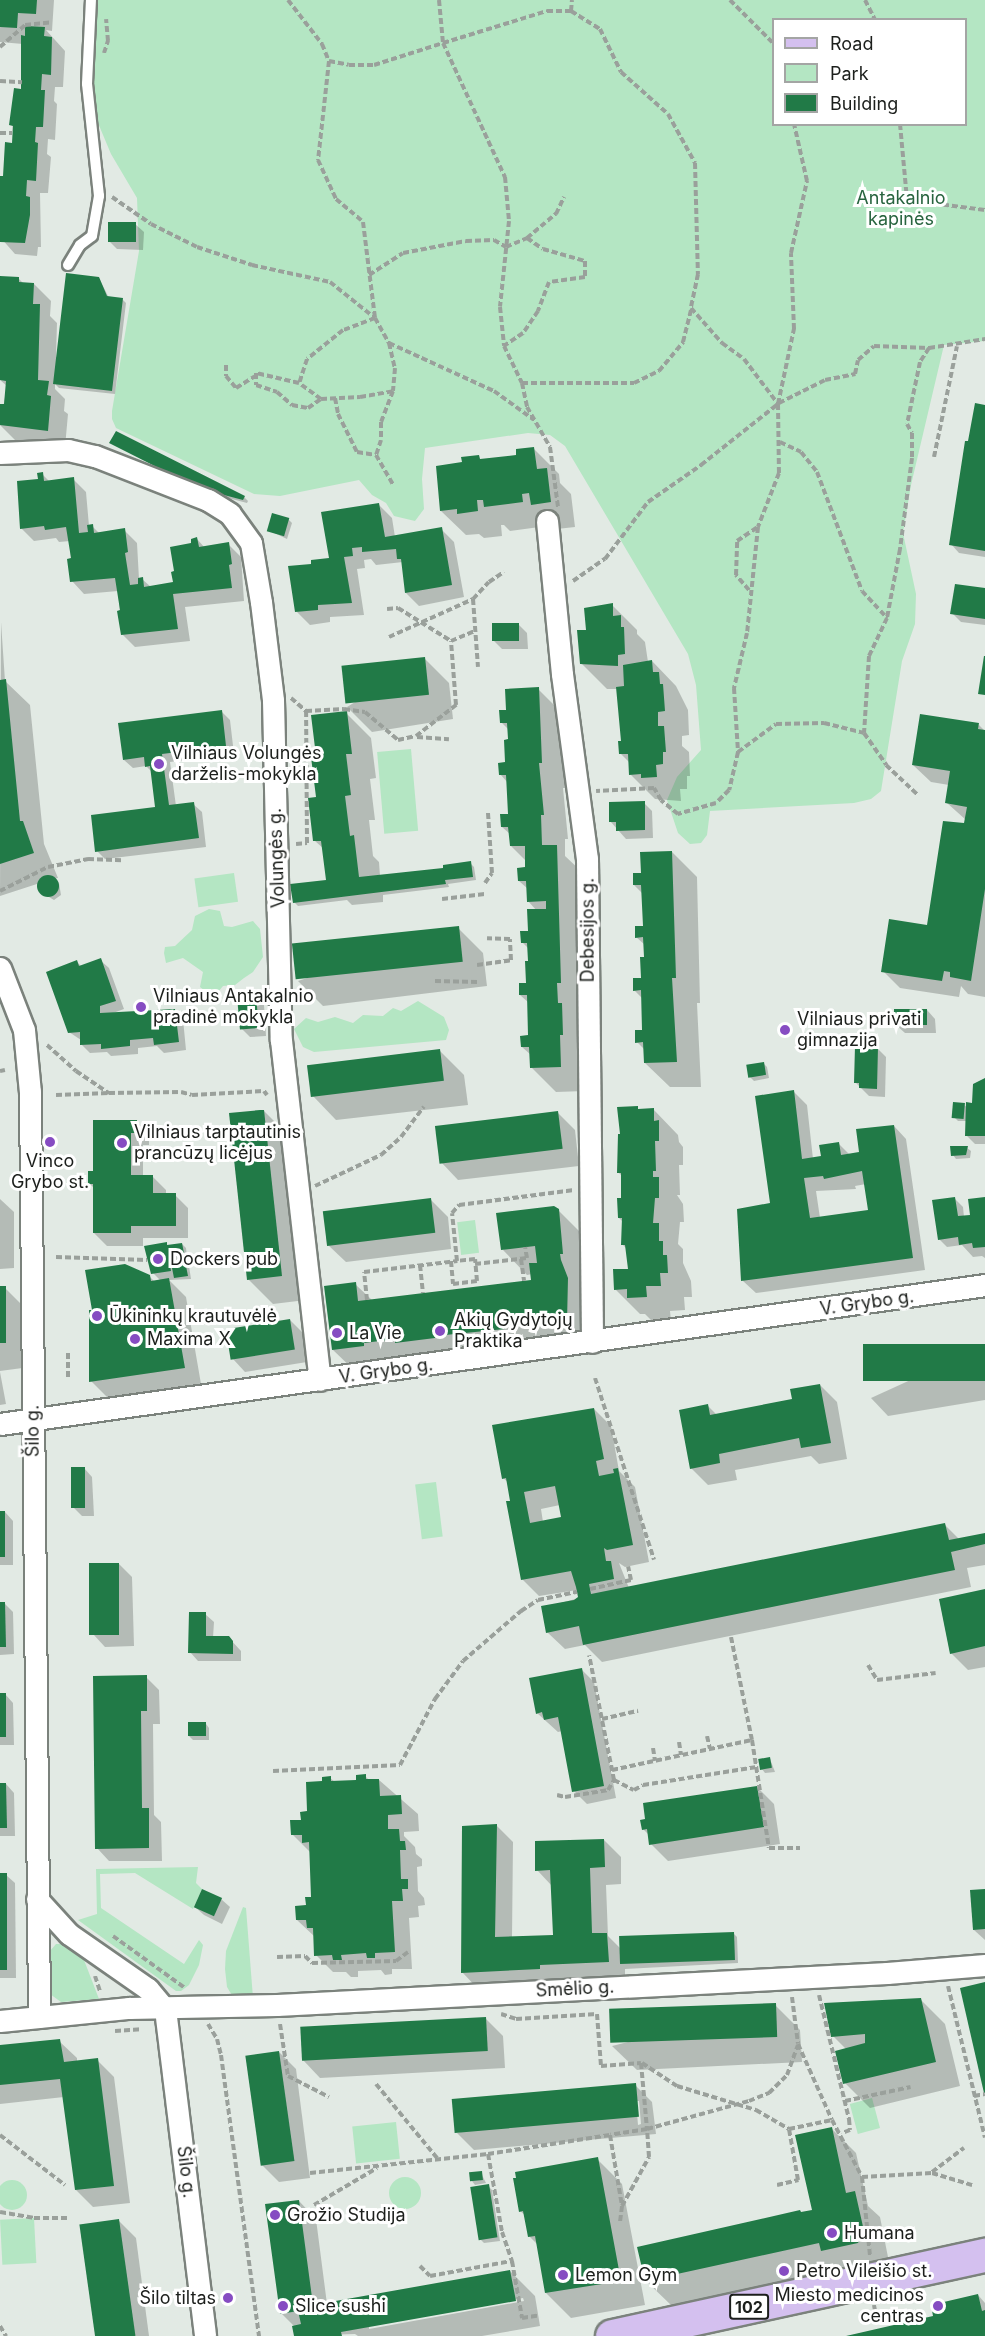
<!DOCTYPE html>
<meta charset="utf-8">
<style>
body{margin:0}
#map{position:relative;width:985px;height:2336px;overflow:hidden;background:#e2eae4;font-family:Inter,sans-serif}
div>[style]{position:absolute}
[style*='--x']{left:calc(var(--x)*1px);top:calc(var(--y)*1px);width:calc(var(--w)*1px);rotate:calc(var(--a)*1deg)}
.green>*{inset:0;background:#b4e6c3;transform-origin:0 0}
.round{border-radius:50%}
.shadow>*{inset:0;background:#0003}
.building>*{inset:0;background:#217a47;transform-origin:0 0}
.path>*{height:4px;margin-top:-2px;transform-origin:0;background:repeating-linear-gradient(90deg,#9aa09b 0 6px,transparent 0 9px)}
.roads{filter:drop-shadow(2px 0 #7b827c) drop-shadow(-2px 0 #7b827c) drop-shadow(0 2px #7b827c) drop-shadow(0 -2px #7b827c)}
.lane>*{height:10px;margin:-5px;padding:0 5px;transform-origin:5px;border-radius:5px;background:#fff}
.street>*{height:21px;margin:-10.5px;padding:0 10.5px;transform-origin:10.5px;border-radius:10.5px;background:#fff}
.primary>*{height:33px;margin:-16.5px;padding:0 16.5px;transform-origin:16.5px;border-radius:16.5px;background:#d4c0ef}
.dots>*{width:16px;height:16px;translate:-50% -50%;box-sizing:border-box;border:3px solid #fff;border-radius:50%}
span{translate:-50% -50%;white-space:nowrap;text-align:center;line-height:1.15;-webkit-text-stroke:6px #fff;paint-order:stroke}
.shield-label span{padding:2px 4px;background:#fff;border:2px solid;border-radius:4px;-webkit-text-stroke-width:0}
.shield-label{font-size:16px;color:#1c1f1c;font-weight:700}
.park-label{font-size:18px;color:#28643f}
.poi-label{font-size:18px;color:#1c1f1c}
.left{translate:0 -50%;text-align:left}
.right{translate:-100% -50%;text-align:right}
.street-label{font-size:18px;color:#1c1f1c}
.legend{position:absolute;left:772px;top:18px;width:195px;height:108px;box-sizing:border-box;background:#fff;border:2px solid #a4a5a4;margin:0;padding:8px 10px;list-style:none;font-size:18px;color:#1c1f1c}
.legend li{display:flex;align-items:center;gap:12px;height:30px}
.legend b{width:30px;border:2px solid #a4a5a4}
</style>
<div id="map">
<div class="green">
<i style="clip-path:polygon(evenodd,91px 0,985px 0,985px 341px,944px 345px,911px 485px,903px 533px,916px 594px,915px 624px,902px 661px,881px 791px,871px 799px,854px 803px,710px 811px,707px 835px,701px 843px,690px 844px,678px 833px,667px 800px,677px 777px,701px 750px,696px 685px,688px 654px,565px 446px,550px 435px,528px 433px,425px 448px,422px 479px,424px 509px,415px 521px,394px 516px,386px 503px,372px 495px,359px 480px,280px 496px,254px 494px,116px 428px,112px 419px,112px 411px,139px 251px,137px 198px,111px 154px,98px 123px,88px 37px,91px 0,774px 20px,966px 20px,966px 124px,774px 124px,774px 20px)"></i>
<i style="left:411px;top:749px;width:82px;height:34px;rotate:85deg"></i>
<i style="left:234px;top:873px;width:29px;height:40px;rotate:82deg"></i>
<i style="clip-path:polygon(209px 909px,220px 911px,224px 926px,232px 927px,253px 921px,260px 929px,263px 957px,253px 972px,244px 978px,235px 985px,223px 986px,218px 992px,209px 994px,200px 987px,203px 972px,183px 958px,166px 963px,164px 953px,165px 947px,175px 946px,192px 930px,195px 916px)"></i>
<i style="clip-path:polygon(418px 1001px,444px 1017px,449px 1030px,446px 1040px,314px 1052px,303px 1047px,294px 1029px,306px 1018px,318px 1022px,335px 1017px,353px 1023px,363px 1015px,383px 1016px,393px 1008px,401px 1011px)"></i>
<i style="left:475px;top:1220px;width:33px;height:18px;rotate:83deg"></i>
<i style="left:436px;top:1482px;width:55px;height:21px;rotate:83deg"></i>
<i style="clip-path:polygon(198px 1867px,196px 1883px,202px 1889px,193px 1909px,135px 1873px,100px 1874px,101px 1908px,184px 1964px,199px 1940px,203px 1945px,199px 1965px,189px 1985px,181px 1991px,176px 1991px,78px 1920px,97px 1914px,96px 1869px)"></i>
<i style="clip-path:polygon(243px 1907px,246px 1908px,253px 1998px,233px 1997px,227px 1987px,225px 1969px,226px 1951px)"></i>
<i style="clip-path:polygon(56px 1944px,62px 1944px,84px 1960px,99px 1999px,61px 2002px,50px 1994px,50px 1951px)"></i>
<i style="left:872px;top:2098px;width:31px;height:23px;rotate:75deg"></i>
<i style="left:396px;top:2122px;width:37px;height:44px;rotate:84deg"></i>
<i class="round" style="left:389px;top:2177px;width:32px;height:32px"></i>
<i class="round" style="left:-3px;top:2180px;width:30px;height:30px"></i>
<i style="left:34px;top:2218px;width:45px;height:34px;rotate:87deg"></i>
</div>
<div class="shadow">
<i style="clip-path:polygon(0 0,58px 0,54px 0,52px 31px,46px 30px,65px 51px,63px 87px,55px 87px,54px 101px,57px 104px,55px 140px,48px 139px,47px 154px,51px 157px,48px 193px,40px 193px,41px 247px,38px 247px,37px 256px,15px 254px,0 237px,0 177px,4px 178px,13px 144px,12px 108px,23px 90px,23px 44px,0 42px)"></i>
<i style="clip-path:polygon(135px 224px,144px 232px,143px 250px,117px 249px,109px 241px)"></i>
<i style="clip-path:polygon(99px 278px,109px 298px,122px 299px,126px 303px,115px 394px,59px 388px,55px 384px,55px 389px,65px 399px,64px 411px,68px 414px,65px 447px,17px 442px,0 425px,7px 386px,0 380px,0 289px,19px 279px,23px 283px,34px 284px,51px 301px,50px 316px,57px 323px,56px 357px,58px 357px)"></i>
<i style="clip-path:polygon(985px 406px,985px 557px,959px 553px,951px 544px,970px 443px)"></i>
<i style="clip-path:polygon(111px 443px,244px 497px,248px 501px,247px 503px,228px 498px,226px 502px)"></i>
<i style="clip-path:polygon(534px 449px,559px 474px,560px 483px,571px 494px,575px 527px,557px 529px,547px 526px,510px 531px,504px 525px,501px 525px,502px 536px,484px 538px,479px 534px,466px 535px,441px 511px,464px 464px,478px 457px,482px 461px,518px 456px)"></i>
<i style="clip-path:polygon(42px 474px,50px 482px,73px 479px,86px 492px,89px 526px,92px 526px,100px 534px,124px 530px,137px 543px,139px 579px,142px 579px,151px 587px,175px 583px,197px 539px,205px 548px,228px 544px,241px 557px,244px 601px,185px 607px,190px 641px,135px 647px,122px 634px,118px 591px,84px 594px,72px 581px,70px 541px,59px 542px,56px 538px,34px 541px,21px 528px)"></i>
<i style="clip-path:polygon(379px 505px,392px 518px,395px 537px,441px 529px,454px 542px,464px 597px,419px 606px,406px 593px,403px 562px,376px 565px,371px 559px,364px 560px,365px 568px,357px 569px,364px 615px,330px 617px,330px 622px,310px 625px,297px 612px,313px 565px,331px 559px)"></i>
<i style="clip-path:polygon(288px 519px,292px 523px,287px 539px,268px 530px)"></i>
<i style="clip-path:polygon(985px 590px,985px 625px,961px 622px,952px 613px)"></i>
<i style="clip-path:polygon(612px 605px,637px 630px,637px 634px,645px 642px,648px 662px,652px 661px,676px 686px,688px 710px,689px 735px,682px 736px,682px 746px,689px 752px,690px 776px,687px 776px,687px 789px,680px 789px,681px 801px,655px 799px,630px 774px,630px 763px,620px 753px,623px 742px,618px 689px,607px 689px,582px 664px,587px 631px)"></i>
<i style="clip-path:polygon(1px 622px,5px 681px,30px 705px,44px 844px,58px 878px,55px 878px,59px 883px,61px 895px,54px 900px,42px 893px,40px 883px,0 896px)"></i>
<i style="clip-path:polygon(519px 625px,527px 633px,528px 649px,502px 649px,493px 640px)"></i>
<i style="clip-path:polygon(425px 659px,449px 683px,453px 719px,372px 732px,347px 707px)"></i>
<i style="clip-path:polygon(538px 689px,563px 714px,566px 788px,563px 788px,568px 839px,565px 839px,565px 856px,581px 871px,585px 1091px,556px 1092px,531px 1067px,531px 1055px,522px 1047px,530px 1037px,529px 1003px,520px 995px,528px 984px,530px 962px,529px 949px,522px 942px,529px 932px,537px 911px,528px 901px,528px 889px,519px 881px,527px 869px,527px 862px,511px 846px,510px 834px,502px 827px,509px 815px,508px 783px,500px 774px,507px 764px,509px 741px,509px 730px,501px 722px,507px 711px)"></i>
<i style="clip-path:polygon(221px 711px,230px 720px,234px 754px,170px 762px,176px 806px,193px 804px,202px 812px,206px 847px,105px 859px,97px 851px,156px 808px,152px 772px,146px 766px,133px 768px,124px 760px)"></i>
<i style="clip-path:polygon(346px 713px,371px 738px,376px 778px,370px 779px,375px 820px,369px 820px,373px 856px,379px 862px,380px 876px,445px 869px,470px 863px,474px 867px,476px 880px,448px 884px,449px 887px,383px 895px,383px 902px,352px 905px,347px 900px,298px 906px,294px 902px,327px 881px,324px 849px,315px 841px,317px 757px)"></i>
<i style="clip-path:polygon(979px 725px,985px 731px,985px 997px,968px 994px,961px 986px,959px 997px,900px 988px,883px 971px,929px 927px,966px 820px,947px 803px,949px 785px,931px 782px,913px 765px)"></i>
<i style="clip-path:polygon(644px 803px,652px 811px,653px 838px,626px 839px,610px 821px)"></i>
<i style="clip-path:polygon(672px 852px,697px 877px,700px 1003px,697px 1003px,701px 1087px,670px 1087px,645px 1063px,645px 1050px,637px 1042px,644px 1031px,643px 999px,634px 990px,642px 979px,645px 958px,645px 945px,636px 937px,644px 927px,643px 894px,634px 885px,642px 875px)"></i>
<i style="clip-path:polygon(458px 928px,483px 953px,487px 986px,323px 1006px,298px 981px)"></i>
<i style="clip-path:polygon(100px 960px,109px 968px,124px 1009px,113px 1013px,175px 1011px,183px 1019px,186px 1050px,164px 1053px,157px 1046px,138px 1048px,138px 1054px,111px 1056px,107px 1052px,90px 1053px,81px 1044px,81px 1040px,69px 1032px,76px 961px,82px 967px)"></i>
<i style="clip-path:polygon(255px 996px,264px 1005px,266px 1036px,250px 1037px,242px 1029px)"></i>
<i style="clip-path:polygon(927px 1010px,935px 1019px,936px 1033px,905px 1033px,896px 1025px)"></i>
<i style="clip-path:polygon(877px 1048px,886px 1057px,885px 1097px,869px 1096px,855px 1082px)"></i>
<i style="clip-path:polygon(439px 1050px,464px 1075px,468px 1105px,336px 1120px,312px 1095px)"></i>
<i style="clip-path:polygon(764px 1064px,767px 1067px,769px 1078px,754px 1081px,750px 1077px)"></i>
<i style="clip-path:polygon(985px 1080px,985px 1144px,975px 1144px,967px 1136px,967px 1121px,958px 1121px,954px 1117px,964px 1105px,968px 1108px,974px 1104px)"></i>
<i style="clip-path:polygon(evenodd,794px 1092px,807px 1105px,813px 1159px,822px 1158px,838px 1143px,850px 1155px,861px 1154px,894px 1126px,906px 1139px,925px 1270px,756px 1293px,743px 1281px,772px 1205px,794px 1092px,866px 1184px,870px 1211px,820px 1218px,816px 1191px,856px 1189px,855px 1186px,866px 1184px)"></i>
<i style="clip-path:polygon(654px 1110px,678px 1135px,679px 1142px,683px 1147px,683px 1165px,679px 1165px,680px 1195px,677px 1195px,683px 1204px,684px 1222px,680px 1222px,678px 1244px,683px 1249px,683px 1263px,691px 1281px,692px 1297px,684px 1297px,685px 1310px,670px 1311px,671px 1321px,653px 1322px,645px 1314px,640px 1314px,615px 1289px,630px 1270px,628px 1250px,623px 1245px,623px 1222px,619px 1218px,623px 1177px,618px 1172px)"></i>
<i style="clip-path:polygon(264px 1111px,289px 1136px,306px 1300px,273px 1304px,248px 1279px)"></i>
<i style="clip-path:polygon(558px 1113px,575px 1130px,579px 1166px,458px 1180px,441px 1162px)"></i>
<i style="clip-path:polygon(136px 1121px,149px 1134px,149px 1145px,143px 1145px,143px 1177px,153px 1177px,166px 1190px,166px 1195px,175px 1195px,188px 1208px,188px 1238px,143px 1238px,143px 1246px,107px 1246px,94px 1233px,94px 1188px,89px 1183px)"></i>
<i style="clip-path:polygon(967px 1148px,971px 1151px,970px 1158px,956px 1159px,953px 1155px)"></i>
<i style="clip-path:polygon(985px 1198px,985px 1258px,982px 1256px,973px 1257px,962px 1245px,947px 1247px,939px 1239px,955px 1199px,963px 1207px,964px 1217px,972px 1216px)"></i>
<i style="clip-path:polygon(0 1199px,14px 1212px,14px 1268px,0 1269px)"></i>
<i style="clip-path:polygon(430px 1199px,448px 1217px,451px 1249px,346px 1262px,328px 1245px)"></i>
<i style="clip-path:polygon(558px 1210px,584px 1236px,592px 1346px,358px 1374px,333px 1350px,355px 1284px,373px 1301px,533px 1282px,532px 1274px,527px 1275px,503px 1250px)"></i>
<i style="clip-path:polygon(166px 1244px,169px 1246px,182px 1244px,186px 1248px,187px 1257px,176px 1260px,176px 1264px,185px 1263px,189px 1266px,191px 1279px,169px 1280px,186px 1297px,201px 1384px,108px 1398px,91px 1381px,150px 1277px,155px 1282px,161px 1281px,153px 1273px)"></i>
<i style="clip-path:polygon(0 1288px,5px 1288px,30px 1313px,30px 1367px,0 1371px)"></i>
<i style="clip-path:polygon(290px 1320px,303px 1333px,307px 1362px,245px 1372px,233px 1359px)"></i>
<i style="clip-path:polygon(985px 1346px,985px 1400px,888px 1416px,871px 1398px)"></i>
<i style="clip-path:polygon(0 1372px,6px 1404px,0 1405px)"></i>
<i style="clip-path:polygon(820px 1385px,837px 1402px,847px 1459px,819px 1464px,811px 1456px,735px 1470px,737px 1480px,708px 1485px,691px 1468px,708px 1406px,717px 1415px,794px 1401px)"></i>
<i style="clip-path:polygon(evenodd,594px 1409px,611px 1426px,619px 1471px,635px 1487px,649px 1562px,625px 1567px,619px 1563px,629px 1588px,945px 1525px,960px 1540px,985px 1534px,985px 1565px,967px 1568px,971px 1587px,602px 1662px,585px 1645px,565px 1649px,547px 1632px,542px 1608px,579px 1598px,577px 1590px,539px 1596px,522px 1579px,512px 1502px,509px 1483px,503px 1478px,594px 1409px,560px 1505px,563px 1519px,543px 1522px,541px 1509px,560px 1505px)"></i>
<i style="clip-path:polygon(84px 1468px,92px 1477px,94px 1516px,82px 1516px,74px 1508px)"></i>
<i style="clip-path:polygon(0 1512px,5px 1512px,13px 1521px,13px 1565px,0 1565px)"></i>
<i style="clip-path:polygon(119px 1564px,132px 1577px,134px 1646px,105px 1647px,93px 1634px)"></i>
<i style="clip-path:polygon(985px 1590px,985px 1667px,968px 1670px,951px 1653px)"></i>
<i style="clip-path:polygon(0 1603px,4px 1603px,13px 1612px,14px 1654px,0 1655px)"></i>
<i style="clip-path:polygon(205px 1614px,214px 1622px,213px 1638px,229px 1638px,241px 1651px,241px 1661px,198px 1661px,190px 1652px)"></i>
<i style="clip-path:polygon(581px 1669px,594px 1682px,616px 1798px,587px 1804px,574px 1791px,562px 1731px,558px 1732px,537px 1713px)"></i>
<i style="clip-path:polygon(146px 1677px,159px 1690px,160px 1724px,153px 1724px,154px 1815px,161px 1822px,162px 1861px,109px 1861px,97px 1848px)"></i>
<i style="clip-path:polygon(0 1694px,5px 1694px,13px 1703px,14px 1745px,0 1745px)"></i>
<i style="clip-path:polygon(206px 1724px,209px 1728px,209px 1740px,193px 1740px,189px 1736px)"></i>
<i style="clip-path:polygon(770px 1759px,775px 1772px,765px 1773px,762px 1769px)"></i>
<i style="clip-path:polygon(365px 1776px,370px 1781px,379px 1780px,418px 1814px,419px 1831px,404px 1832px,404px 1836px,415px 1847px,416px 1854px,422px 1859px,422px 1866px,417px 1867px,418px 1891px,424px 1898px,425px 1905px,418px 1906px,419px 1917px,409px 1918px,412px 1969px,392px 1969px,392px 1974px,385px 1975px,381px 1970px,358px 1971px,358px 1977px,351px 1977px,346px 1972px,333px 1972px,316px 1955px,315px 1937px,297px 1920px,313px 1898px,310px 1852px,293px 1835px,309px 1813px,324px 1783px,330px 1778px,335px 1782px,358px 1781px)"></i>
<i style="clip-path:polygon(0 1784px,6px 1784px,14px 1793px,15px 1836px,0 1836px)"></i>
<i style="clip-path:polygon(757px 1787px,774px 1804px,780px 1844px,668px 1861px,651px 1844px,649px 1835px,643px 1829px,647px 1820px)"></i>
<i style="clip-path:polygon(496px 1825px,513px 1842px,512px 1938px,554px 1937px,552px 1886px,537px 1870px,604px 1840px,621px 1857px,621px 1884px,606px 1885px,608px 1936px,621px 1949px,733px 1933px,737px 1937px,738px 1963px,625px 1969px,625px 1979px,479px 1990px,462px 1972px)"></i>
<i style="clip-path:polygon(0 1875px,6px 1875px,15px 1883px,16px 1978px,0 1978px)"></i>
<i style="clip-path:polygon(985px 1890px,985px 1940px,974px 1930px)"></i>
<i style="clip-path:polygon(221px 1899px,230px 1907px,222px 1924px,204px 1915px,195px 1907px)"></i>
<i style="clip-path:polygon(920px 1999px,945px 2024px,960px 2086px,870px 2108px,845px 2083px,846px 2049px,833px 2036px)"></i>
<i style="clip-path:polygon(775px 2005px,800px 2030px,802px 2062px,637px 2070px,612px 2046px)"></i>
<i style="clip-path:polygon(486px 2019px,503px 2036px,505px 2068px,320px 2078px,303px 2060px)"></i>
<i style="clip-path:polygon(59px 2041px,77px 2058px,77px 2062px,97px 2060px,114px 2077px,130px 2203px,93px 2207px,76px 2190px,64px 2097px,0 2104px,0 2047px)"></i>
<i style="clip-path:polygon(279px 2052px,296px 2069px,310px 2178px,279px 2182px,262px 2165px)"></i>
<i style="clip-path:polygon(evenodd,635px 2085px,652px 2102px,656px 2134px,474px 2150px,457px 2133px,635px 2085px,636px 2101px,639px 2101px,641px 2124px,638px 2125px,636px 2101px)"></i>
<i style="clip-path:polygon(831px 2128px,856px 2153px,868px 2206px,880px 2217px,888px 2257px,883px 2268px,847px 2275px,840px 2268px,671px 2305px,646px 2281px,802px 2214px,814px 2211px)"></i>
<i style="clip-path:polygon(597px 2159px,622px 2184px,645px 2305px,571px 2318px,546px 2293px,538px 2245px,529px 2236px,526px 2216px,520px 2211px)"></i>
<i style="clip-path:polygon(481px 2173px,486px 2183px,475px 2185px,472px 2181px)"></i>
<i style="clip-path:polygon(488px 2186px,492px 2190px,500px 2241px,484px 2243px,480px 2239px)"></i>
<i style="clip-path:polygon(evenodd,299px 2201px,316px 2219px,327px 2304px,510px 2271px,535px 2296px,540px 2326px,482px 2336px,358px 2336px,355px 2334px,296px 2336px,294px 2326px,281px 2313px,299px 2201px,523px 2298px,524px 2301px,369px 2329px,369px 2326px,523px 2298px)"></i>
<i style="clip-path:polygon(119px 2221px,136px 2238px,149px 2336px,96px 2336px)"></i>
<i style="clip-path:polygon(978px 2295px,985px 2303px,985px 2336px,848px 2336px,935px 2317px)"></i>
</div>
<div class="building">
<i style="clip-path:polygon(0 0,37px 0,36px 14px,18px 13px,17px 28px,0 27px)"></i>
<i style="clip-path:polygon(25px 26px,45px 27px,44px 36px,52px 37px,51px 75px,42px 74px,41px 90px,45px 90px,43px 127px,36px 127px,35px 142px,38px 143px,36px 181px,27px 180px,26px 196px,30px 197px,30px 215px,25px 243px,0 242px,0 176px,3px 176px,5px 142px,12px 143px,13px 126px,9px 125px,14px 88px,21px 89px,21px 35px,25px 36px)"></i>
<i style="left:108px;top:222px;width:28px;height:20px"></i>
<i style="clip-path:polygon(66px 273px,99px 277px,107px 296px,123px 298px,112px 391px,53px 384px)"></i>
<i style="clip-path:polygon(0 276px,19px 277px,19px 282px,34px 283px,33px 304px,40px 304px,38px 380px,49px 381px,47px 395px,51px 396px,48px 431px,0 425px,0 404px,4px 404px,6px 381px,0 380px)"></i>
<i style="clip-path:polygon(975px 403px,985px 405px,985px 551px,949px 545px,965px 441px,968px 441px)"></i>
<i style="clip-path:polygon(116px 431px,245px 496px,243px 500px,224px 495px,222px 500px,109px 443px)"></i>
<i style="clip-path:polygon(534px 447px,537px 469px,547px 468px,551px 502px,531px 505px,529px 493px,522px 494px,523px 502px,484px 507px,483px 500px,477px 500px,478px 511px,457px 514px,457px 509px,440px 511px,436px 466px,462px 462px,461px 457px,479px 455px,480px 459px,516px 455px,516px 449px)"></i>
<i style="clip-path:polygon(43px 472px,44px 481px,74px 477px,79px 533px,88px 532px,87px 525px,93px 524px,94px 533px,125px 528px,128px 552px,125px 553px,130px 585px,138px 584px,138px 578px,143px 577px,144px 587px,173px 582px,171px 572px,174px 571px,170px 547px,191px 543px,191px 539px,197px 537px,199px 547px,229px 542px,232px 564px,229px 565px,232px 588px,173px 594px,178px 629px,121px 635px,117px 611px,120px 610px,115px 578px,70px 582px,67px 559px,71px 558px,66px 527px,45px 530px,44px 526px,20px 529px,17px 481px,38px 479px,37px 473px)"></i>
<i style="clip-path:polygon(379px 503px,385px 537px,442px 527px,452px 585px,405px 593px,401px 559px,397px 559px,396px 549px,362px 552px,362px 547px,352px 548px,353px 556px,344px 557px,352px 603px,318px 605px,318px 610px,295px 612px,288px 566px,311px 564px,311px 560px,329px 558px,321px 512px)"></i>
<i style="left:272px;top:513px;width:18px;height:19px;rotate:16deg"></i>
<i style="clip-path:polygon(955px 584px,985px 588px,985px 619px,950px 614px)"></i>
<i style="clip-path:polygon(613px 603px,613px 616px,621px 615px,621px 627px,624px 627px,625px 654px,618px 655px,618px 666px,580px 664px,577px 630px,586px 630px,584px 608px)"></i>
<i style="left:492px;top:623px;width:27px;height:18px"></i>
<i style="clip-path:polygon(984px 656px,985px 656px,985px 695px,978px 694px)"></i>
<i style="left:425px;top:657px;width:38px;height:84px;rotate:84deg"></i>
<i style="clip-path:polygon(652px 660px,653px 672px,659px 672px,660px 684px,663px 684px,665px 711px,658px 712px,658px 726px,664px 726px,666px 752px,663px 752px,663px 764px,656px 765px,657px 777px,641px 778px,641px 774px,629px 775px,628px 754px,619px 754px,618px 741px,621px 741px,616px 687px,624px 686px,623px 665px)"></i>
<i style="clip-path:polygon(6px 679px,20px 821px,23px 821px,34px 853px,0 864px,0 680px)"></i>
<i style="clip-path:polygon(539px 687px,542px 763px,539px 763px,544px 815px,541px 815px,542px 845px,557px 845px,561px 983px,557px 983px,558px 1003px,562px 1003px,563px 1035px,560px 1035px,561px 1067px,530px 1068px,529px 1047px,521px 1047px,520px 1036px,528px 1035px,527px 995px,519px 995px,519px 983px,526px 983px,525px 961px,528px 961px,527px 943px,521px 943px,520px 931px,528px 931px,527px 909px,546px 909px,546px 901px,527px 902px,526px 881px,518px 881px,517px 868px,525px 867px,525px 846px,510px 846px,508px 827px,501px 827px,500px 814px,508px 814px,506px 775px,499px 775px,498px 763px,505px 762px,504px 740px,508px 739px,507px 723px,500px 723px,499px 710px,506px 710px,505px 689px)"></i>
<i style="clip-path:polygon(222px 710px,226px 746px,162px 754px,169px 805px,194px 802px,199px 838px,95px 852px,91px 815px,155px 807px,150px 766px,145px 767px,144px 757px,123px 760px,118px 723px)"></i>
<i style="clip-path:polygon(347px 711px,352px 754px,346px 754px,351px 795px,345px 796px,350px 836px,354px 835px,359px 877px,443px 868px,443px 865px,471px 861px,473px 877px,445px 880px,446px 884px,293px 903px,290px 884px,326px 880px,321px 841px,313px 841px,308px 798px,316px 797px,311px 757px,316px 756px,311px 715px)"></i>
<i style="clip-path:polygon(920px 714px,979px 723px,978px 729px,985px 730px,985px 889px,971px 981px,950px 977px,950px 972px,944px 971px,942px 981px,881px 972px,889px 919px,927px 925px,943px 821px,964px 823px,967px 807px,945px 803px,950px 771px,912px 765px)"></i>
<i style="clip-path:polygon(645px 801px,645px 830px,616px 831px,616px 822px,609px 822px,609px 802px)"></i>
<i style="clip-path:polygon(672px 851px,676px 978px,672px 978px,677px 1062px,644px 1063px,643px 1042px,635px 1043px,635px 1030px,642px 1030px,641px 990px,633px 991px,633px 978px,641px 978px,640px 957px,644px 957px,643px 937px,635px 938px,635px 926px,643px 926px,641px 885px,633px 885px,633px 873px,641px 873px,640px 852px)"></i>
<i class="round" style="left:37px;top:875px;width:22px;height:22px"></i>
<i style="left:459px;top:926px;width:36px;height:168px;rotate:84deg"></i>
<i style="clip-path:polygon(101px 958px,116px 1001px,100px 1006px,100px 1013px,175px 1009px,179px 1042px,154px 1045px,153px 1038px,130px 1040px,130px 1046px,101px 1049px,101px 1044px,80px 1045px,80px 1032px,68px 1033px,46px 972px,77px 960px,79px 966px)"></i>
<i style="left:256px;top:995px;width:33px;height:19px;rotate:85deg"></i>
<i style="left:894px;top:1009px;width:33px;height:16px"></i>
<i style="clip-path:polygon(855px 1046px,878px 1047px,877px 1089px,859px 1088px,859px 1083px,854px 1083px)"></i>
<i style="left:440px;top:1049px;width:32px;height:134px;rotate:83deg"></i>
<i style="left:764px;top:1062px;width:13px;height:18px;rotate:81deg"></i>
<i style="clip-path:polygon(985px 1078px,985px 1136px,965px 1136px,966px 1102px,972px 1103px,973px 1084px)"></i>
<i style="clip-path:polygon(evenodd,794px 1090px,802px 1159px,821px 1156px,819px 1145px,839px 1142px,841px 1155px,859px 1152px,856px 1129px,894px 1125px,913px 1258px,741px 1281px,737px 1209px,770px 1203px,755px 1096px,794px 1090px,862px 1171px,868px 1210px,810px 1218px,804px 1178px,823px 1176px,824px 1179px,862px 1171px)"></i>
<i style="left:953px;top:1102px;width:12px;height:16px;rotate:5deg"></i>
<i style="clip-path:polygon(638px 1106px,638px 1109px,654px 1108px,654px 1121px,659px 1120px,659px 1141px,655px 1141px,656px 1171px,653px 1171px,653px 1177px,659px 1177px,659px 1198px,655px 1198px,653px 1223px,659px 1223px,659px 1241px,663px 1241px,663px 1255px,667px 1255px,668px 1273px,660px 1273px,661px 1286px,646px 1286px,647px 1297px,627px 1298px,627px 1289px,614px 1290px,613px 1269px,628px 1269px,625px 1245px,621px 1245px,622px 1218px,618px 1218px,617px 1198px,621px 1198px,621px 1173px,617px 1173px,618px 1134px,620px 1134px,617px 1107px)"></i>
<i style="clip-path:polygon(260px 1110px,264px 1110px,282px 1276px,247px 1280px,229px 1113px)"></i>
<i style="left:558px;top:1111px;width:38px;height:124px;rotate:83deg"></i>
<i style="clip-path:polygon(93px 1120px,137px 1120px,137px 1133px,131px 1133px,131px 1175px,153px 1175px,153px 1193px,176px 1193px,176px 1226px,131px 1226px,131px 1233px,93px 1233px,93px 1184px,88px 1184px,88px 1171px,93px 1171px)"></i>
<i style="clip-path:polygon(950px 1146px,968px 1146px,966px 1155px,951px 1156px)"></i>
<i style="clip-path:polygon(955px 1197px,958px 1216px,970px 1215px,968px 1199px,985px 1197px,985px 1247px,973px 1248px,972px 1243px,959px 1245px,958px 1237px,938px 1240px,932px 1200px)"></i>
<i style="left:431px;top:1198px;width:35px;height:109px;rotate:83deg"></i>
<i style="clip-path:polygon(554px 1206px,559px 1209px,563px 1254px,560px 1254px,561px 1260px,568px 1278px,567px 1322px,505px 1326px,505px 1329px,435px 1336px,435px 1338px,395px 1343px,395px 1339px,364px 1343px,364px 1346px,332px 1350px,324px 1286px,356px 1282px,358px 1301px,531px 1280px,529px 1263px,537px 1263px,535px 1246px,501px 1250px,496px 1213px)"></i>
<i style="clip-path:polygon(167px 1242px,167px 1245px,182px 1243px,184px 1253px,169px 1258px,171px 1271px,151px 1274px,144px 1246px)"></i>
<i style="clip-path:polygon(185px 1261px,188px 1276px,174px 1278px,172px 1268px,177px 1268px,176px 1262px)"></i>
<i style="clip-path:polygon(125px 1264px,150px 1275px,151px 1281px,169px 1278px,185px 1368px,89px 1382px,89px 1310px,92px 1310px,85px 1270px)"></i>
<i style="left:0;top:1286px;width:6px;height:57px"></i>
<i style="left:290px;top:1319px;width:31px;height:65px;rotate:81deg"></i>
<i style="left:985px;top:1344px;width:37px;height:122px;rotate:90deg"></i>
<i style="clip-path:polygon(820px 1384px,831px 1443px,801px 1448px,799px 1438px,719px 1454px,720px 1463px,690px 1469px,679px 1410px,708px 1404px,710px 1415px,792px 1399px,790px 1389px)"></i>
<i style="clip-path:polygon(evenodd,594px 1408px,604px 1459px,596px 1461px,599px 1476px,614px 1473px,613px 1469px,618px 1468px,633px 1545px,607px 1550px,604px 1548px,606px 1561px,611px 1561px,614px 1579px,589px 1584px,591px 1594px,945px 1523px,949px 1540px,985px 1533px,985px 1544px,951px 1552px,955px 1570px,583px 1645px,579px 1626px,546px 1633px,541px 1606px,574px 1600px,578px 1597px,576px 1587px,571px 1571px,521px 1580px,506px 1501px,510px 1501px,506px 1478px,502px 1479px,492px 1425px,594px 1408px,555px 1486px,561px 1517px,530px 1523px,524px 1492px,555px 1486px)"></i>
<i style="left:71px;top:1467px;width:14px;height:41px"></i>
<i style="left:0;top:1511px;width:5px;height:46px"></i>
<i style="left:89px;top:1563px;width:30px;height:72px"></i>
<i style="clip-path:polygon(985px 1589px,985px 1646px,950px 1654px,939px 1599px)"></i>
<i style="clip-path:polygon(0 1602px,5px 1602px,6px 1647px,0 1647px)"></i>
<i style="clip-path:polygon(189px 1612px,206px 1612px,206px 1636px,229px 1636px,233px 1641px,233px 1654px,188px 1653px)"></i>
<i style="clip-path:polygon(582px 1668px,604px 1786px,572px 1792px,558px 1717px,544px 1720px,542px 1712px,536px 1714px,529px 1678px)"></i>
<i style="clip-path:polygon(147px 1675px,147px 1711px,141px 1711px,142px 1808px,149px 1808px,149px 1848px,95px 1849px,93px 1676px)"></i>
<i style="left:0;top:1693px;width:6px;height:44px"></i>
<i style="left:188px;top:1722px;width:18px;height:14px"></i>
<i style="left:770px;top:1757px;width:11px;height:12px;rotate:80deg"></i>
<i style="clip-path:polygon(366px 1774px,366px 1779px,379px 1779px,380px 1796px,401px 1795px,402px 1814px,388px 1815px,388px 1829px,399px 1829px,400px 1841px,405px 1841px,406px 1850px,400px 1850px,401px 1879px,408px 1879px,408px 1889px,402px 1889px,403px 1901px,392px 1901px,395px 1952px,375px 1953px,375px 1958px,367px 1958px,366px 1953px,341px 1955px,342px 1960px,333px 1960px,332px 1955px,314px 1956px,313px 1928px,307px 1928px,306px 1920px,296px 1920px,295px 1906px,306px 1905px,305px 1897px,311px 1897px,309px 1842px,302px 1843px,302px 1835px,291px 1835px,290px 1820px,301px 1820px,300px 1812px,307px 1811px,306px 1782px,322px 1781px,322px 1777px,331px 1776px,331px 1781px,356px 1780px,356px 1775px)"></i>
<i style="clip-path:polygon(0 1783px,6px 1783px,7px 1828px,0 1828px)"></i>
<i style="clip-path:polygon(757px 1786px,764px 1827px,649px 1845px,647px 1829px,642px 1830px,640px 1820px,645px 1819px,643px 1803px)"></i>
<i style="clip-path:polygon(497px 1824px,495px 1937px,553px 1935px,550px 1870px,535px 1871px,535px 1841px,604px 1839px,605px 1867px,590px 1868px,592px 1933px,607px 1933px,609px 1962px,540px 1965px,540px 1969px,461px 1973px,462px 1826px)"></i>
<i style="left:0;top:1873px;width:7px;height:97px"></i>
<i style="left:202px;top:1889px;width:22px;height:20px;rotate:24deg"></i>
<i style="clip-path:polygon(985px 1889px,985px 1929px,973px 1930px,970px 1890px)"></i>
<i style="left:734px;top:1932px;width:28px;height:115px;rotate:88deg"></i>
<i style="clip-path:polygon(985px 1982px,985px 2093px,984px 2093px,960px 1988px)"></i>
<i style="clip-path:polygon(921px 1998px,936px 2062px,843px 2084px,835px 2051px,865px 2043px,865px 2034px,831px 2037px,824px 2003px)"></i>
<i style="left:776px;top:2003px;width:34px;height:167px;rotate:88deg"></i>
<i style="left:486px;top:2017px;width:34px;height:186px;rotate:87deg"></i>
<i style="clip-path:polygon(60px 2039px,64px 2062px,98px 2058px,114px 2186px,75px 2190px,60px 2079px,0 2085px,0 2045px)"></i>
<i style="left:279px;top:2051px;width:111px;height:34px;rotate:82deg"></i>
<i style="left:636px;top:2083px;width:34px;height:185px;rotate:85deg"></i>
<i style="clip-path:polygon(832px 2127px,846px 2193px,855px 2191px,864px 2231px,858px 2243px,821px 2251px,819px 2243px,645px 2281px,637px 2247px,800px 2210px,801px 2212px,812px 2210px,795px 2135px)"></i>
<i style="clip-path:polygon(598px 2157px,621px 2281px,545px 2293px,535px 2236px,528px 2237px,523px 2211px,519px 2212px,513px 2178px,516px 2178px,515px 2172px)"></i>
<i style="left:482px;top:2171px;width:9px;height:13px;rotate:84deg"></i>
<i style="left:489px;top:2184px;width:54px;height:19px;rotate:81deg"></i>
<i style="clip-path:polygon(299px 2200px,313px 2305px,510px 2270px,516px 2301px,341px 2332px,342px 2336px,294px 2336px,292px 2326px,301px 2324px,298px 2311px,280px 2314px,265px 2204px)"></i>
<i style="left:119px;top:2219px;width:118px;height:40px;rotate:82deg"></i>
<i style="clip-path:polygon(978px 2294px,982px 2311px,985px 2310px,985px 2336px,846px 2336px,933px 2316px,931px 2305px)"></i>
</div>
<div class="path">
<i style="--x:288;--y:0;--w:56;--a:52.3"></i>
<i style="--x:322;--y:44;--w:18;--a:68"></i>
<i style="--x:329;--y:61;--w:100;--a:96.3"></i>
<i style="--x:318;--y:160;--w:43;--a:65.2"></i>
<i style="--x:336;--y:199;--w:35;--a:40"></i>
<i style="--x:363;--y:222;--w:97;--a:82.9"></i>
<i style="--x:375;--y:318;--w:34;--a:159"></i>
<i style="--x:343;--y:330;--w:46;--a:141.1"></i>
<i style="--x:307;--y:359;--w:25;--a:108"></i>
<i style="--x:439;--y:0;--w:43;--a:84.7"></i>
<i style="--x:443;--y:43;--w:109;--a:-17.1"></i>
<i style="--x:547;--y:11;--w:24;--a:0"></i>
<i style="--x:571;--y:11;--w:34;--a:32"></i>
<i style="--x:600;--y:29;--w:48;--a:64"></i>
<i style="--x:621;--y:72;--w:63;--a:41.8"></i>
<i style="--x:668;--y:114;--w:56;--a:61.1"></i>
<i style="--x:695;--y:163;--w:111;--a:88.5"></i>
<i style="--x:698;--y:274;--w:35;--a:102"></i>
<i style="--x:691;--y:308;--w:47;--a:48.5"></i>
<i style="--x:722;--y:343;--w:27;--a:36"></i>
<i style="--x:744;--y:359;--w:56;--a:52.9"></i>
<i style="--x:778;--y:404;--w:69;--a:89.2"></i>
<i style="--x:779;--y:473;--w:58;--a:111.3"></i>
<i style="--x:758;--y:527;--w:107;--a:95.9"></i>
<i style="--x:747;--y:633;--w:57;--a:103.3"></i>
<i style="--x:734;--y:688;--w:64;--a:86.4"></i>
<i style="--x:738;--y:752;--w:39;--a:103"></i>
<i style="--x:729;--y:790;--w:18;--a:135"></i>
<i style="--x:716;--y:803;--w:40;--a:164"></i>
<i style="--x:678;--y:814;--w:22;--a:-141"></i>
<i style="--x:661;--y:800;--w:14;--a:-120"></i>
<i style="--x:654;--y:788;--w:58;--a:177"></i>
<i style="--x:730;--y:0;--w:62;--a:45"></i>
<i style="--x:865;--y:0;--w:22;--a:63"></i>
<i style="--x:571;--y:11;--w:11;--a:-85"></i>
<i style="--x:0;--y:47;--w:33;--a:-41"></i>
<i style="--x:25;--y:25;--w:27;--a:-6"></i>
<i style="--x:104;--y:53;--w:13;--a:-72"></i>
<i style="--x:108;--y:41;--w:22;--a:-95"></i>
<i style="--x:329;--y:61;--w:20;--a:11"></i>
<i style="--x:349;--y:65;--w:25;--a:0"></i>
<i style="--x:374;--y:65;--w:72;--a:-17.7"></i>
<i style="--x:443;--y:43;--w:148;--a:65.2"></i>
<i style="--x:505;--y:177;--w:44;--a:84.8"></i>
<i style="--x:509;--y:221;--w:86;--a:96"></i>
<i style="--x:500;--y:307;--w:39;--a:84"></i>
<i style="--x:504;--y:346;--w:41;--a:64.1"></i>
<i style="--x:522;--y:383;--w:25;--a:78"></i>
<i style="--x:527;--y:407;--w:46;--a:60.1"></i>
<i style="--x:550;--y:447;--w:61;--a:82.4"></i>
<i style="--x:0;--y:81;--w:22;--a:3"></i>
<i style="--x:900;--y:124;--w:76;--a:84.7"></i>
<i style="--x:907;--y:200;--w:79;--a:7.3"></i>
<i style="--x:0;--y:133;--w:12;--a:0"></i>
<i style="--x:112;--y:197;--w:47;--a:34.7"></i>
<i style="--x:151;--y:224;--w:51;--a:26.6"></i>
<i style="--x:197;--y:247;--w:58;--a:18.1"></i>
<i style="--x:252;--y:265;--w:80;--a:12.3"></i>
<i style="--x:330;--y:282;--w:58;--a:38.7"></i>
<i style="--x:375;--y:318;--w:29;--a:61"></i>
<i style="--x:389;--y:343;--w:115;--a:24.6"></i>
<i style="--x:494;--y:391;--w:49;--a:35.9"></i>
<i style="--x:527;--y:238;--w:38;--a:-40"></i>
<i style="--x:556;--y:214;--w:19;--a:-65"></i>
<i style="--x:369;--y:275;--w:40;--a:-32.9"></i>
<i style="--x:403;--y:253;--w:64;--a:-10.8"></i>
<i style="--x:466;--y:241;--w:28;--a:-2"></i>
<i style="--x:494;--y:240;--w:14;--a:30"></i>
<i style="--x:506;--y:247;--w:23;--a:-23"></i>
<i style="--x:527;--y:238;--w:19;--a:35"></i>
<i style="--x:543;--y:249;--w:44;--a:15.9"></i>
<i style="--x:585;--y:261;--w:16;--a:90"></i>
<i style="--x:585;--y:277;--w:36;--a:172"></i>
<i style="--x:549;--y:282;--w:31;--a:111"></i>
<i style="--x:538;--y:311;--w:27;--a:124"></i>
<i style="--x:523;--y:333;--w:23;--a:146"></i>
<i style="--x:389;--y:343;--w:26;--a:77"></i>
<i style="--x:395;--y:368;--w:23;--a:95"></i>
<i style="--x:393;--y:391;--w:33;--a:111"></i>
<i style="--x:381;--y:422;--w:18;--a:90"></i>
<i style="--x:381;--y:440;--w:16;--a:108"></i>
<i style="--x:376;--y:455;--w:34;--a:60"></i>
<i style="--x:929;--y:348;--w:57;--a:-9.1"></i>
<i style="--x:226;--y:365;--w:11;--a:90"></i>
<i style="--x:226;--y:376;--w:16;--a:50"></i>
<i style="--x:236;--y:388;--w:22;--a:-32"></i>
<i style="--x:522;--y:383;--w:112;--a:0"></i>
<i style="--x:634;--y:383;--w:28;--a:-26"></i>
<i style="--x:659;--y:371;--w:38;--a:-50"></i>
<i style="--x:683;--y:342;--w:34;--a:-76"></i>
<i style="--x:335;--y:398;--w:16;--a:79"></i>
<i style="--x:338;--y:414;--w:42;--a:63.4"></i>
<i style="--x:357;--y:452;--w:19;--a:9"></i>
<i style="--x:321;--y:399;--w:27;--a:-144"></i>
<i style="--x:299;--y:383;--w:44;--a:-166.9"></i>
<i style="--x:256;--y:373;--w:12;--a:90"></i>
<i style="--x:256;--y:385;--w:22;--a:18"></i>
<i style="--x:277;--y:392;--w:20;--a:41"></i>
<i style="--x:292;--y:405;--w:16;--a:11"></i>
<i style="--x:308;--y:408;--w:16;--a:-35"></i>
<i style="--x:321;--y:399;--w:39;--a:-3"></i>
<i style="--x:360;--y:397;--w:34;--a:-10"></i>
<i style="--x:779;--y:403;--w:51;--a:-26.6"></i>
<i style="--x:825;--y:380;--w:31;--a:-11"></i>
<i style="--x:855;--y:374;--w:14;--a:-78"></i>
<i style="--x:858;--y:360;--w:21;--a:-41"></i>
<i style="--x:874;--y:346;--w:55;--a:2.1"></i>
<i style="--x:929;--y:348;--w:17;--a:123"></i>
<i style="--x:920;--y:362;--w:63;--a:101.8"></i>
<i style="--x:907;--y:424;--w:10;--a:61"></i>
<i style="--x:912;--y:433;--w:25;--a:90"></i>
<i style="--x:912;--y:458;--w:92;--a:97.5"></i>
<i style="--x:900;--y:549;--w:70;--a:100.7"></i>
<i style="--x:887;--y:618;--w:42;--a:115.3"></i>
<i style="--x:869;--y:656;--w:77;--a:93.7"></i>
<i style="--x:780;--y:442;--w:23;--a:25"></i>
<i style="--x:801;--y:452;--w:26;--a:51"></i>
<i style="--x:817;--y:472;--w:127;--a:69.3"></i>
<i style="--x:862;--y:591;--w:37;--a:47"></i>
<i style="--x:934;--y:457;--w:113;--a:-78.3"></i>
<i style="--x:573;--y:581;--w:39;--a:-35"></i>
<i style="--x:605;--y:559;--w:71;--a:-53"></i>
<i style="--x:648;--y:502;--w:65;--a:-34.9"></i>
<i style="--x:701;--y:465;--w:98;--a:-38.4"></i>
<i style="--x:778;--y:404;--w:77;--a:-78"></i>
<i style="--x:794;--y:329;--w:76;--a:-92.3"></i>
<i style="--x:791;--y:253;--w:74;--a:-77.5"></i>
<i style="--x:807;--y:181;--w:58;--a:-102.8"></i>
<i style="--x:749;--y:590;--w:20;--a:-131"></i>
<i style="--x:736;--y:575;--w:34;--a:-88"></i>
<i style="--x:737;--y:541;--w:25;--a:-34"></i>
<i style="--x:473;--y:599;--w:68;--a:85.8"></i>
<i style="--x:387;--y:609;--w:11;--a:-5"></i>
<i style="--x:398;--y:608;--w:62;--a:31.9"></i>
<i style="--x:389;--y:637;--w:92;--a:-24.3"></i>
<i style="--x:473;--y:599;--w:23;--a:-47"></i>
<i style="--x:489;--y:582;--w:18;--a:-34"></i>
<i style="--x:291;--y:698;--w:20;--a:41"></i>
<i style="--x:306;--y:711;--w:38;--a:-3"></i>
<i style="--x:344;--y:709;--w:21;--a:8"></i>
<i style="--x:365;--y:712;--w:43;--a:40.3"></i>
<i style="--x:398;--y:740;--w:18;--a:-13"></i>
<i style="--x:416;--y:736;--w:51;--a:-37.8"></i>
<i style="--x:456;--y:705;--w:64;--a:-94.5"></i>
<i style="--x:451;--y:641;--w:26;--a:-23"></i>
<i style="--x:417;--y:737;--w:32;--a:4"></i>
<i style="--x:738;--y:752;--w:47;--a:-36.4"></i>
<i style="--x:776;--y:724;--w:48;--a:-1.2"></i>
<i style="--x:824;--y:723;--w:41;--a:14"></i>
<i style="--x:864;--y:733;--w:39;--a:55"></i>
<i style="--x:886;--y:765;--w:44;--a:43.2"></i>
<i style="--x:296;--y:844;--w:11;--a:-5"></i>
<i style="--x:307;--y:843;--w:132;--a:-90.4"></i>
<i style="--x:485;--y:883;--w:12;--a:-55"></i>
<i style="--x:492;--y:873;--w:61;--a:-93.8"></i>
<i style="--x:0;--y:891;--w:54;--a:-26.6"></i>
<i style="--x:48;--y:867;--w:41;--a:-11.3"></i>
<i style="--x:88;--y:859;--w:34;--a:2"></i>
<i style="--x:442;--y:899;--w:43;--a:-6.6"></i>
<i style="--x:477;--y:965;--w:34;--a:-8"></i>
<i style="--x:511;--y:960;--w:21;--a:-93"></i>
<i style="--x:510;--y:939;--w:23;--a:-178"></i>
<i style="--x:435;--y:981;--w:43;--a:1.3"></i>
<i style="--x:47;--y:1045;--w:39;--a:42"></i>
<i style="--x:76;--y:1071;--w:40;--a:34"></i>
<i style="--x:109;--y:1093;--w:72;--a:-0.8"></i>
<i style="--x:181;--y:1092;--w:11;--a:15"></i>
<i style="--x:192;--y:1095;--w:72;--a:-3.2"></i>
<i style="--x:264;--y:1091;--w:5;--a:53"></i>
<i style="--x:0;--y:1071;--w:5;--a:-11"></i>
<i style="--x:56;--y:1095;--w:53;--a:-2.2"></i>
<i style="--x:315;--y:1186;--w:73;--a:-25.2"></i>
<i style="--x:381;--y:1155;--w:27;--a:-42"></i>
<i style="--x:401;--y:1137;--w:38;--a:-53"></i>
<i style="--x:56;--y:1257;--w:91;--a:1.9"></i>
<i style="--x:521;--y:1259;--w:22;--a:82"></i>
<i style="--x:451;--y:1261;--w:23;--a:85"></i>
<i style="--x:453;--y:1284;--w:24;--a:-7"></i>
<i style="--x:477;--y:1281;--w:22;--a:-95"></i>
<i style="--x:475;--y:1259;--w:18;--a:174"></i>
<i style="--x:475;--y:1264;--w:52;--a:-6.6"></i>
<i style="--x:527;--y:1258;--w:11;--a:-100"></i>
<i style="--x:420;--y:1265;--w:28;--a:84"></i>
<i style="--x:367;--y:1300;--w:28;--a:-96"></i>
<i style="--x:364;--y:1272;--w:94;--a:-6.7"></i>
<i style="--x:457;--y:1261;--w:48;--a:-95.9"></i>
<i style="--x:452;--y:1213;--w:11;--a:-49"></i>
<i style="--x:459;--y:1205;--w:116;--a:-7.4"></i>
<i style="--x:68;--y:1353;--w:26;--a:90"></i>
<i style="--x:595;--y:1378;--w:191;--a:72"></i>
<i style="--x:590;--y:1589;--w:42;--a:-12.4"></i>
<i style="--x:631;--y:1580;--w:14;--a:-102"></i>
<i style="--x:731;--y:1637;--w:105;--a:78.5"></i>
<i style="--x:752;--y:1740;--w:109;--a:81.1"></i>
<i style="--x:769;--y:1848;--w:31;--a:0"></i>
<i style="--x:868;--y:1665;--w:17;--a:59"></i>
<i style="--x:877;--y:1680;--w:59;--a:-6.8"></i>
<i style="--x:602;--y:1719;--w:37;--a:-13"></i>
<i style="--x:707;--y:1736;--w:13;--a:77"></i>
<i style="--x:679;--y:1742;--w:13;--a:81"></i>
<i style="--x:653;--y:1748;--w:13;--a:81"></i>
<i style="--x:612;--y:1770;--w:143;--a:-12.1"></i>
<i style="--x:273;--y:1771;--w:127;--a:-2.7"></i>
<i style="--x:400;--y:1765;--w:75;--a:-62.1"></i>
<i style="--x:435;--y:1699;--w:47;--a:-53.6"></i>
<i style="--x:463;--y:1661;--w:77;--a:-40.8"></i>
<i style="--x:521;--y:1611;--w:20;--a:-33"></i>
<i style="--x:538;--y:1600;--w:40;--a:-12"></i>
<i style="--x:614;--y:1780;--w:22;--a:27"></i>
<i style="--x:634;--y:1790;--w:10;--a:-29"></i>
<i style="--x:643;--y:1785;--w:115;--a:-9"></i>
<i style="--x:557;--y:1795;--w:8;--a:14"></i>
<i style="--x:565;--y:1797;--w:44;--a:-9.2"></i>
<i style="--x:608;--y:1790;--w:12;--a:-59"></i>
<i style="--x:614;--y:1780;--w:127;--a:-101.3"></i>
<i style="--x:113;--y:1936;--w:89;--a:35.8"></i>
<i style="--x:277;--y:1957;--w:28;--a:-2"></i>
<i style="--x:305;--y:1956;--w:10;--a:45"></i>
<i style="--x:312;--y:1963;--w:84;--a:-1.4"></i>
<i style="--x:396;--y:1961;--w:15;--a:-37"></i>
<i style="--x:95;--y:1976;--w:16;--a:72"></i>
<i style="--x:948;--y:1986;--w:156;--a:76.3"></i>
<i style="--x:819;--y:1995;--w:128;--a:76.4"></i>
<i style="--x:849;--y:2119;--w:11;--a:85"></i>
<i style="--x:850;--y:2130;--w:9;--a:159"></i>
<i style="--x:792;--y:1997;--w:47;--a:82.7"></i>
<i style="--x:798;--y:2044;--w:83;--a:65.9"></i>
<i style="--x:832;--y:2120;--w:64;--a:62.2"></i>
<i style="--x:862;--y:2177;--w:79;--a:84.2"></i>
<i style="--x:501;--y:2014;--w:16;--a:18"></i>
<i style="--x:516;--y:2019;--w:81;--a:-3.5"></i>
<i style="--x:597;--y:2014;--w:52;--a:85.6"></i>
<i style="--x:601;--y:2066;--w:40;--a:-4.3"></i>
<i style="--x:641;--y:2063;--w:66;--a:84.8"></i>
<i style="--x:647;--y:2129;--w:37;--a:171"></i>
<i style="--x:208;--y:2024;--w:17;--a:59"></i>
<i style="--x:217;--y:2039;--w:16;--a:76"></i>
<i style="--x:221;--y:2055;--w:284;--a:82.3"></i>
<i style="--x:280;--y:2024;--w:53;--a:81.3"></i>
<i style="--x:288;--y:2076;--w:46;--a:27.1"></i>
<i style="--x:115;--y:2031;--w:26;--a:-4"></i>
<i style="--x:642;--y:2063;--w:42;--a:33.3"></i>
<i style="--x:677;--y:2086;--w:83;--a:16.9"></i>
<i style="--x:756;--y:2110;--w:38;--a:30"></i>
<i style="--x:789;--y:2129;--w:44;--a:-11.8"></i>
<i style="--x:376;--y:2084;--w:96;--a:50.5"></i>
<i style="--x:974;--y:2096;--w:11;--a:-10"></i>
<i style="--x:845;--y:2101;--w:67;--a:-12"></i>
<i style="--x:0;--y:2135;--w:82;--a:37.6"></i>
<i style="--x:488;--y:2154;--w:79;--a:79.8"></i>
<i style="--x:502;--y:2232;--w:31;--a:71"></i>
<i style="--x:932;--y:2172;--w:40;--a:-37"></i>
<i style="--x:310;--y:2173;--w:179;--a:-6.1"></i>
<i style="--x:488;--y:2154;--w:123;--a:-8.9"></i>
<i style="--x:610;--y:2135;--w:72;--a:80.4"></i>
<i style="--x:622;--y:2206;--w:17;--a:97"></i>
<i style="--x:862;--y:2177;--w:70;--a:-3.3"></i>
<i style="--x:932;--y:2173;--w:42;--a:16.7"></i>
<i style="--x:777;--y:2185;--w:22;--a:-13"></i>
<i style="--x:798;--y:2180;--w:52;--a:-100"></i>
<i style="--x:314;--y:2205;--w:73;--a:-30.4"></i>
<i style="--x:622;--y:2206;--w:56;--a:-61.1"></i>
<i style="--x:649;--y:2157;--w:28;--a:-94"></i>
<i style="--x:647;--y:2129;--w:106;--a:-15.4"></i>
<i style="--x:749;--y:2101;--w:22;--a:-22"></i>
<i style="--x:769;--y:2093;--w:25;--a:-45"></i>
<i style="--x:787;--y:2075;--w:32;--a:-70"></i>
<i style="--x:0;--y:2212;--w:35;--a:10"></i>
<i style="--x:34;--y:2218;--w:35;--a:0"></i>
<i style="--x:420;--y:2266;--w:14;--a:45"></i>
<i style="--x:430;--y:2276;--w:83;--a:-10.4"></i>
<i style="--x:512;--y:2261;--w:58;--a:80"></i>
<i style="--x:522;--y:2318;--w:18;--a:-9"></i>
<i style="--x:874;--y:2305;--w:17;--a:80"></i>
<i style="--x:0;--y:2326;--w:12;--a:59"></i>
</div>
<div class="roads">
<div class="lane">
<i style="--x:68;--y:265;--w:23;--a:-59"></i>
<i style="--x:80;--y:245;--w:15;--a:-37"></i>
<i style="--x:92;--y:236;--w:41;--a:-80.1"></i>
<i style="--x:99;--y:196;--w:113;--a:-96.1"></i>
<i style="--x:87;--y:84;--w:84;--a:-87.3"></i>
</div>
<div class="street">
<i style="--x:0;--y:453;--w:68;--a:-2.5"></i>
<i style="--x:68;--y:450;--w:28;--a:13"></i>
<i style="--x:95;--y:456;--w:121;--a:21.3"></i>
<i style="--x:208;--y:500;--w:26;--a:32"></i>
<i style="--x:230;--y:514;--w:36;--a:54"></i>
<i style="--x:251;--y:543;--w:60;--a:80.4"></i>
<i style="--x:261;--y:602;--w:99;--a:83"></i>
<i style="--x:273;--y:700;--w:340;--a:88.7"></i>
<i style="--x:281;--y:1040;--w:342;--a:83.5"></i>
<i style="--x:547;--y:521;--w:154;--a:84.4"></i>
<i style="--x:562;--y:674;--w:187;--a:82.3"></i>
<i style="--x:587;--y:859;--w:483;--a:89.4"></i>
<i style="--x:0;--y:968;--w:66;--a:68.8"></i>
<i style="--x:24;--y:1030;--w:62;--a:84.5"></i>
<i style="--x:30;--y:1092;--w:925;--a:89.44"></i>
<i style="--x:0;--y:1424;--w:995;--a:-8.03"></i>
<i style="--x:37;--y:1899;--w:47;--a:47.6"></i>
<i style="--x:69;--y:1934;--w:96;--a:34.8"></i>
<i style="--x:148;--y:1989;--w:26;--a:50"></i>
<i style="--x:165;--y:2009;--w:329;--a:83"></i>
<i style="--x:0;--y:2021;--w:130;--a:-5.8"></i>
<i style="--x:129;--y:2008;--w:148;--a:-1.2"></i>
<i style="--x:277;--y:2005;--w:611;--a:-3"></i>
<i style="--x:887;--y:1973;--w:98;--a:-4.7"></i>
</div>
<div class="primary">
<i style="--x:612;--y:2336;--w:382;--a:-12.3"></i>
</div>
</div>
<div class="dots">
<i style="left:159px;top:764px;background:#864cc2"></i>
<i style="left:141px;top:1007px;background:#864cc2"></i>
<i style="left:785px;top:1030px;background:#864cc2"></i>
<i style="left:50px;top:1142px;background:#864cc2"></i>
<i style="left:122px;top:1143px;background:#864cc2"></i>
<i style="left:158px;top:1259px;background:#864cc2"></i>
<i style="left:97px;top:1316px;background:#864cc2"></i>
<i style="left:440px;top:1331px;background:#864cc2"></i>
<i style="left:337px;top:1333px;background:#864cc2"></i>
<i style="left:135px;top:1339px;background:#864cc2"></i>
<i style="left:275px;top:2215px;background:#864cc2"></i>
<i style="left:832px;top:2233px;background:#864cc2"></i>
<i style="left:784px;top:2271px;background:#864cc2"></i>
<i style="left:563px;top:2275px;background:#864cc2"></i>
<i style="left:228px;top:2298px;background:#864cc2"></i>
<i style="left:283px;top:2306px;background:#864cc2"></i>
<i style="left:938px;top:2306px;background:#864cc2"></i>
</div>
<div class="shield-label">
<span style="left:749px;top:2307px">102</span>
</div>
<div class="park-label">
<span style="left:901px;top:209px">Antakalnio<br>kapinės</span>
</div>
<div class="poi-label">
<span class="left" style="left:171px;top:764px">Vilniaus Volungės<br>darželis-mokykla</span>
<span class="left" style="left:153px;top:1007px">Vilniaus Antakalnio<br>pradinė mokykla</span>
<span class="left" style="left:797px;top:1030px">Vilniaus privati<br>gimnazija</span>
<span class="left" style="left:134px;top:1143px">Vilniaus tarptautinis<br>prancūzų licėjus</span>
<span style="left:50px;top:1172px">Vinco<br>Grybo st.</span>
<span class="left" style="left:170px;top:1259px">Dockers pub</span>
<span class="left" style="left:109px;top:1316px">Ūkininkų krautuvėlė</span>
<span class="left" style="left:454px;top:1331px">Akių Gydytojų<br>Praktika</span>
<span class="left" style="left:349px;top:1333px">La Vie</span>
<span class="left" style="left:147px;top:1339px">Maxima X</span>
<span class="left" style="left:287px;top:2215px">Grožio Studija</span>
<span class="left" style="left:844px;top:2233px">Humana</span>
<span class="left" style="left:796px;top:2271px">Petro Vileišio st.</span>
<span class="left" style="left:575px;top:2275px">Lemon Gym</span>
<span class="right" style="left:924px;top:2306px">Miesto medicinos<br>centras</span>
<span class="right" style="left:216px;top:2298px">Šilo tiltas</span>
<span class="left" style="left:295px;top:2306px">Slice sushi</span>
</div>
<div class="street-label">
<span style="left:277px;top:858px;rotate:-92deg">Volungės g.</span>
<span style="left:588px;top:930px;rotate:-90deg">Debesijos g.</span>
<span style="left:867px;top:1303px;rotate:-8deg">V. Grybo g.</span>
<span style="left:386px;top:1371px;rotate:-8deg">V. Grybo g.</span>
<span style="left:33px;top:1431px;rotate:-90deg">Šilo g.</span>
<span style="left:575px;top:1989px;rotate:-3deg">Smėlio g.</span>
<span style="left:186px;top:2172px;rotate:83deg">Šilo g.</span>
</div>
<ul class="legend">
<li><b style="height:8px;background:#d4c0ef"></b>Road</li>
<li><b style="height:16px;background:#b4e6c3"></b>Park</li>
<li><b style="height:16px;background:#217a47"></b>Building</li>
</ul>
</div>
